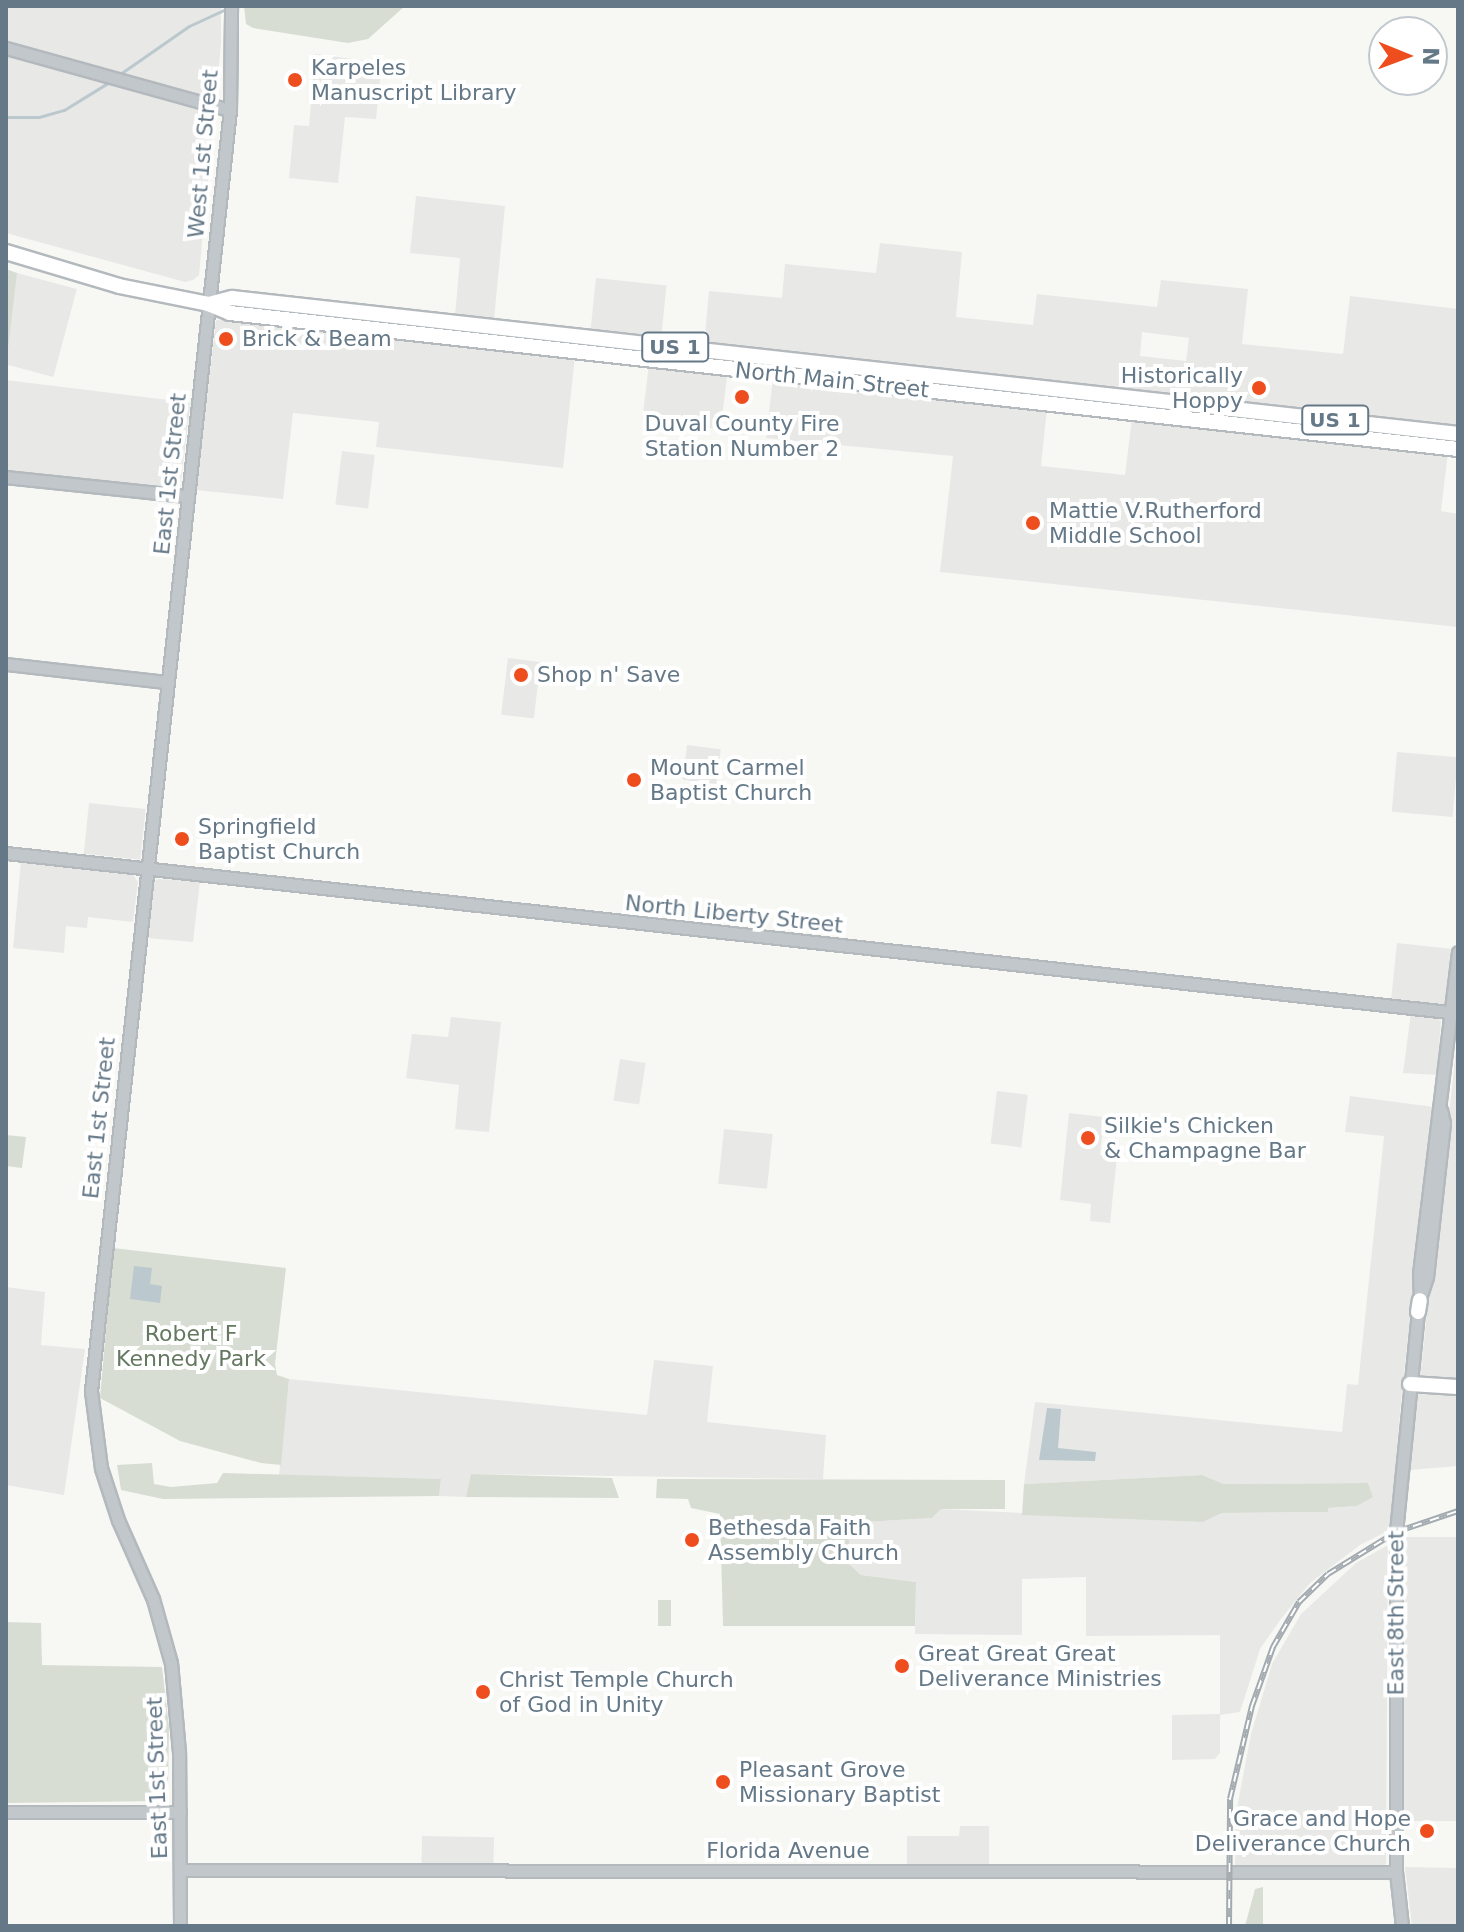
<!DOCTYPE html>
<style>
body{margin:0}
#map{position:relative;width:1464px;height:1932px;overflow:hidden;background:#f7f8f4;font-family:"DejaVu Sans",sans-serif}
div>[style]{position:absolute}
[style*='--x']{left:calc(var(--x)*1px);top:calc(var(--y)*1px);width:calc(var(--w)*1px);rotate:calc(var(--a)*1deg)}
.built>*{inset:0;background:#e8e9e7;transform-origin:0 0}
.green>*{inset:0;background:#d7ddd3;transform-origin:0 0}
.water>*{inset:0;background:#bbc8cd}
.stream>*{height:3px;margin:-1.5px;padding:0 1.5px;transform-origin:1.5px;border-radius:1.5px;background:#bbc8cd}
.roads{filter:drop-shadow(2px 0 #b3b9bd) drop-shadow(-2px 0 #b3b9bd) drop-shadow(0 2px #b3b9bd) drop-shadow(0 -2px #b3b9bd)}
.minor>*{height:11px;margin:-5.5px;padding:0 5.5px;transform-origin:5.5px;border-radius:5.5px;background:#c2c7cb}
.major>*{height:14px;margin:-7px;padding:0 7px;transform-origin:7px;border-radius:7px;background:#fff}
.rail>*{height:6px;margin-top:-3px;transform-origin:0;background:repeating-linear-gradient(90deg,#fff 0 9px,#a3aab0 0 18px);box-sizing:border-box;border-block:2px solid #a3aab0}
.dots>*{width:22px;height:22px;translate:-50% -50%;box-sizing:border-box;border:4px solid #fff;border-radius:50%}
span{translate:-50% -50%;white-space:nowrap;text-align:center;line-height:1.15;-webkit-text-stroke:8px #fff;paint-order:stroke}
.shield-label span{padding:2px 6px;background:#fff;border:2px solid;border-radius:6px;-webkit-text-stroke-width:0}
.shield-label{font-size:20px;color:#647887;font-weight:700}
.poi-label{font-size:22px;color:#647887}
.left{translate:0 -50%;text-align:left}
.right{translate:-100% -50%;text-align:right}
.street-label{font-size:22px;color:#647887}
.park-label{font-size:22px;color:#657960}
.frame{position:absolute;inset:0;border:8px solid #647887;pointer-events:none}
.north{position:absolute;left:1368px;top:16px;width:80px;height:80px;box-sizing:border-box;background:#fff;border:2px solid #c1c9cf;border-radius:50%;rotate:91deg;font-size:22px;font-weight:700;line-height:32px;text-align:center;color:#647887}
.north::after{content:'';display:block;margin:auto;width:28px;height:36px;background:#ee4e1e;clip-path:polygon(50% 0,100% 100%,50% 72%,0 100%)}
</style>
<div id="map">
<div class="built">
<i style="clip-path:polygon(6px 6px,221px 6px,221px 44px,199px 275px,193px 280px,185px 282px,6px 233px)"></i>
<i style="clip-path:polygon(315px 54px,382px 63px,376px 119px,345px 117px,338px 183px,289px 178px,294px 125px,309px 126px)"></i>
<i style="clip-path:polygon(416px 196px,505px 206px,494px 320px,455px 316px,460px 258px,410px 253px)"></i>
<i style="clip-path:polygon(evenodd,880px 243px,962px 252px,956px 317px,1033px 325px,1037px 294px,1157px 307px,1161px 280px,1248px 289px,1242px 344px,1343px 354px,1350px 296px,1458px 309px,1458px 429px,704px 346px,709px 291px,782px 298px,785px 264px,876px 273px,880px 243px,1142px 332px,1189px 338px,1186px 361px,1140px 356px,1142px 332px)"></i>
<i style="left:17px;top:273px;width:62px;height:91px;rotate:15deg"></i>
<i style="left:596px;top:278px;width:71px;height:55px;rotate:6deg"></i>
<i style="clip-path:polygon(216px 320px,255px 321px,575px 356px,563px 468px,376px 447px,379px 422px,293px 413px,283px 499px,196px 490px)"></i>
<i style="left:649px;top:364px;width:79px;height:56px;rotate:7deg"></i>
<i style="clip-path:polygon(773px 378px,1047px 408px,1041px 466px,1125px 475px,1132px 418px,1448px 452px,1441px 511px,1458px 514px,1458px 627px,940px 572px,953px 456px,766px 438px)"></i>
<i style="left:6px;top:380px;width:186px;height:89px;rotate:7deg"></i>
<i style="left:342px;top:451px;width:33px;height:54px;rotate:7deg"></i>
<i style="left:508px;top:658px;width:33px;height:57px;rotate:7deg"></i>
<i style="left:687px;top:745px;width:34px;height:35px;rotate:7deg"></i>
<i style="left:1397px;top:752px;width:61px;height:60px;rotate:5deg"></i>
<i style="left:89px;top:803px;width:57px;height:51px;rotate:6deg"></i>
<i style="clip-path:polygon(21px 861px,132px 873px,138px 882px,133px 922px,88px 917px,87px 928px,66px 926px,64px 953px,13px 948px)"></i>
<i style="clip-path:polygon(158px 879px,200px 881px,193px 942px,147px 938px,153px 882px)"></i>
<i style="left:1397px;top:943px;width:54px;height:58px;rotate:6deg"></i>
<i style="clip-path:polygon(1411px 1013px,1441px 1020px,1437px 1075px,1403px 1073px)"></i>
<i style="clip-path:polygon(451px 1017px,501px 1022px,489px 1132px,455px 1129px,459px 1085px,406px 1078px,412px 1034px,448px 1037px)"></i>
<i style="clip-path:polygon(1458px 1032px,1458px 1466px,1410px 1470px,1426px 1322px)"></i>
<i style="left:620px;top:1059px;width:26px;height:42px;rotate:9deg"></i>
<i style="left:997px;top:1091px;width:31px;height:53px;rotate:7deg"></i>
<i style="clip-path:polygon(1350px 1096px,1434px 1107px,1402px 1390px,1390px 1530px,1360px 1545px,1310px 1583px,1281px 1619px,1260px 1649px,1240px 1712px,1220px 1715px,1220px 1753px,1215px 1759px,1172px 1760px,1172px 1715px,1220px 1714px,1220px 1635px,1086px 1636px,1086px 1577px,1022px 1579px,1022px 1635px,915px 1634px,916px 1582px,861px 1575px,846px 1561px,851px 1531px,865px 1522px,932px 1518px,941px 1509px,1203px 1522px,1222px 1513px,1327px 1512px,1328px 1508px,1357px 1506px,1372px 1497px,1368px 1483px,1224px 1484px,1202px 1475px,1024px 1484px,1035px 1402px,1342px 1432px,1347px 1384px,1358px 1385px,1384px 1136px,1345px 1132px)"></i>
<i style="clip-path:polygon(1069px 1113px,1104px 1117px,1100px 1155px,1117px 1157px,1110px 1223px,1090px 1221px,1091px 1204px,1060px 1200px)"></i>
<i style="left:724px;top:1129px;width:49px;height:55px;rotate:6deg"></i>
<i style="clip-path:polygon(6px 1287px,45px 1292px,41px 1345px,85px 1349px,64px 1495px,6px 1485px)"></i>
<i style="clip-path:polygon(654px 1360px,713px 1366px,707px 1422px,826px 1435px,823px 1479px,472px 1474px,466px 1497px,439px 1496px,441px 1479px,279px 1475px,289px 1379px,647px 1415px)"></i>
<i style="left:1458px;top:1537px;width:284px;height:55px;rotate:90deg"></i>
<i style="clip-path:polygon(1388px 1545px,1386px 1864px,1382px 1867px,1235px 1868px,1236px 1813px,1251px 1734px,1272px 1664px,1301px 1614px,1356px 1563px)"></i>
<i style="clip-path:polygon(960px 1826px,989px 1826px,989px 1865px,907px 1865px,907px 1836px,959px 1836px)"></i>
<i style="left:422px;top:1836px;width:72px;height:28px;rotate:1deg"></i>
<i style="clip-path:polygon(1405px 1867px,1458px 1868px,1458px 1926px,1412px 1926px)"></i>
</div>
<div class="green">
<i style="clip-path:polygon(244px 6px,405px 6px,368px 39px,348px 43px,253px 28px,246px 24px)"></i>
<i style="clip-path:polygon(6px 269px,17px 273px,6px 365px)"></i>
<i style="clip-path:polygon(6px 1135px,26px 1137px,22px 1168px,6px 1166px)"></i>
<i style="clip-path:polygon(113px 1248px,286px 1268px,275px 1364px,277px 1375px,289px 1379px,281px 1465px,261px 1463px,180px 1441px,100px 1398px)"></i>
<i style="clip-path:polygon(152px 1463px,154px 1484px,171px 1487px,217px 1483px,223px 1473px,441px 1479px,439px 1496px,163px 1499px,121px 1490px,117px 1465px)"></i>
<i style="clip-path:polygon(471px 1474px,612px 1478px,619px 1498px,466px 1497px)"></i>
<i style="clip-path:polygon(1202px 1475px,1224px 1484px,1368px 1483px,1373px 1497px,1357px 1506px,1328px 1508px,1328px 1512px,1222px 1513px,1203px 1522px,1022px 1515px,1024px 1484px)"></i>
<i style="clip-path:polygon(657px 1479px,1005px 1480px,1005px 1509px,941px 1509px,932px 1518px,865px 1522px,851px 1531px,846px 1561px,861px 1575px,916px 1582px,915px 1626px,723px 1626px,720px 1514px,691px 1508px,688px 1499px,656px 1498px)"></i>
<i style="left:658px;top:1600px;width:13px;height:26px"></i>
<i style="clip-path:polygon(6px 1622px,41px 1623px,42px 1665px,162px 1667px,169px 1727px,168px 1794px,164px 1801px,6px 1803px)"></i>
<i style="clip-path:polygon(1263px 1887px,1263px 1926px,1245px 1926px,1255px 1889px)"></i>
</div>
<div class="water">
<i style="clip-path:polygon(134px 1266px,152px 1268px,150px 1284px,162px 1286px,160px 1303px,130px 1299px)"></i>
<i style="clip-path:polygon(1047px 1408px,1061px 1409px,1058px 1448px,1096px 1452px,1095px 1461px,1039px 1460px)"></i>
</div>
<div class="stream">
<i style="--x:120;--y:74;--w:84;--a:-34.8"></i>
<i style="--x:189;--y:26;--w:41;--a:-24.7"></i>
<i style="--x:6;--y:117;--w:33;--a:0"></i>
<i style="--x:39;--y:117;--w:26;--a:-16"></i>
<i style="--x:64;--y:110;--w:55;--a:-31.7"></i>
</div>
<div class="roads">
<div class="minor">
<i style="--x:6;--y:48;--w:232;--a:15.5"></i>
<i style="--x:6;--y:477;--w:183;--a:6"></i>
<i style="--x:6;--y:664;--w:162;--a:6.4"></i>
<i style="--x:6;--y:853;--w:1461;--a:6.29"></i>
<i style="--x:1422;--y:1292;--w:16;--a:-72"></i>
<i style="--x:1427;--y:1277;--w:155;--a:-83.7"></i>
<i style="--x:1444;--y:1123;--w:13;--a:-103"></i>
<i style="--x:1420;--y:1300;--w:26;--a:-92"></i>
<i style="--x:1419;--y:1274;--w:324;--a:-83.1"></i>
<i style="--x:6;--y:1812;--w:174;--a:0"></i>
<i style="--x:181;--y:1870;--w:1215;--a:0.09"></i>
<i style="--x:180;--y:1926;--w:174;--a:-90.3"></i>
<i style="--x:179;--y:1752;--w:89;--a:-95.1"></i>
<i style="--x:171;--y:1663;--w:66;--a:-105.7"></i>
<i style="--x:153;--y:1599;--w:86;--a:-113.9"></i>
<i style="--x:118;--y:1520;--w:55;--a:-108.1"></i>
<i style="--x:101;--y:1468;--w:78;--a:-97.4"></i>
<i style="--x:91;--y:1391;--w:1289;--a:-83.81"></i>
<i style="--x:230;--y:110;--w:104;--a:-89.4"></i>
<i style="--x:1402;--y:1926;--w:54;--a:-96.3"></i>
<i style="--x:1396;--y:1872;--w:340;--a:-90"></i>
<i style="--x:1396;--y:1532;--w:221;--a:-84.3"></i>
</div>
<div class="major">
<i style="--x:6;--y:252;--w:118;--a:16.7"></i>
<i style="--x:119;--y:286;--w:91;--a:11.4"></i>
<i style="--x:208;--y:304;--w:24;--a:22"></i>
<i style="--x:230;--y:313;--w:1236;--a:6.32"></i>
<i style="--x:209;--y:304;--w:24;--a:-15"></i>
<i style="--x:232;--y:298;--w:1234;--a:6.33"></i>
<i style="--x:1418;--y:1312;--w:12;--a:-81"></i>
<i style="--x:1410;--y:1384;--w:48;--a:3.6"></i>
</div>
</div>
<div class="rail">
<i style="--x:1229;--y:1926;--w:127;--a:-89.5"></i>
<i style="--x:1230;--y:1799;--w:96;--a:-76.7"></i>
<i style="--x:1252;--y:1706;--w:63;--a:-70.4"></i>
<i style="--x:1273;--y:1647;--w:52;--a:-60"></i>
<i style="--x:1299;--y:1602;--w:40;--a:-44"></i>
<i style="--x:1328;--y:1574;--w:80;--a:-31.7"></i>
<i style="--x:1396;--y:1532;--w:65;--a:-18.7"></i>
</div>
<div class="dots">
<i style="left:295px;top:80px;background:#ee4e1e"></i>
<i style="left:226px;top:339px;background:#ee4e1e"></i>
<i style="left:1259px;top:388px;background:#ee4e1e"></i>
<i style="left:742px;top:397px;background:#ee4e1e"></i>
<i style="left:1033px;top:523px;background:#ee4e1e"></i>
<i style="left:521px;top:675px;background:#ee4e1e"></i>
<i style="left:634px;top:780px;background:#ee4e1e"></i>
<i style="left:182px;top:839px;background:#ee4e1e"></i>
<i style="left:1088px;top:1138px;background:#ee4e1e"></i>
<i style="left:692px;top:1540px;background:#ee4e1e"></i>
<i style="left:902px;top:1666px;background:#ee4e1e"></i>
<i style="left:483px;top:1692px;background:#ee4e1e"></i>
<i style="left:723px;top:1782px;background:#ee4e1e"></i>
<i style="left:1427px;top:1831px;background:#ee4e1e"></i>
</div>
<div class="shield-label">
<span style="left:675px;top:347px">US 1</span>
<span style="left:1335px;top:420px">US 1</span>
</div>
<div class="poi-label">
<span class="left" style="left:311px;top:80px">Karpeles<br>Manuscript Library</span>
<span class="left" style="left:242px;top:339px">Brick &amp; Beam</span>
<span class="right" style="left:1243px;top:388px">Historically<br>Hoppy</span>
<span style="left:742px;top:436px">Duval County Fire<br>Station Number 2</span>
<span class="left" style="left:1049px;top:523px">Mattie V.Rutherford<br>Middle School</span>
<span class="left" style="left:537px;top:675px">Shop n' Save</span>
<span class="left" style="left:650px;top:780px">Mount Carmel<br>Baptist Church</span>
<span class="left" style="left:198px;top:839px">Springfield<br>Baptist Church</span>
<span class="left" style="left:1104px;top:1138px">Silkie's Chicken<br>&amp; Champagne Bar</span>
<span class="left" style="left:708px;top:1540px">Bethesda Faith<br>Assembly Church</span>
<span class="left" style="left:918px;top:1666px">Great Great Great<br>Deliverance Ministries</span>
<span class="left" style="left:499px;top:1692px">Christ Temple Church<br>of God in Unity</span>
<span class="left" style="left:739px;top:1782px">Pleasant Grove<br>Missionary Baptist</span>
<span class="right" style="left:1411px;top:1831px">Grace and Hope<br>Deliverance Church</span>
</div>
<div class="street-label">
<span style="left:203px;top:154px;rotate:-85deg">West 1st Street</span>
<span style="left:832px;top:380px;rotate:6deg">North Main Street</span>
<span style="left:170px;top:474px;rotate:-84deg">East 1st Street</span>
<span style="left:734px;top:914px;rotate:6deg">North Liberty Street</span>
<span style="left:99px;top:1118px;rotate:-84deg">East 1st Street</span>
<span style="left:1396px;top:1613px;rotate:-90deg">East 8th Street</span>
<span style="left:157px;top:1778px;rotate:-92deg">East 1st Street</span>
<span style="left:788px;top:1851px">Florida Avenue</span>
</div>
<div class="park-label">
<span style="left:191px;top:1346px">Robert F<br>Kennedy Park</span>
</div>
<div class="frame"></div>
<div class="north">N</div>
</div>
